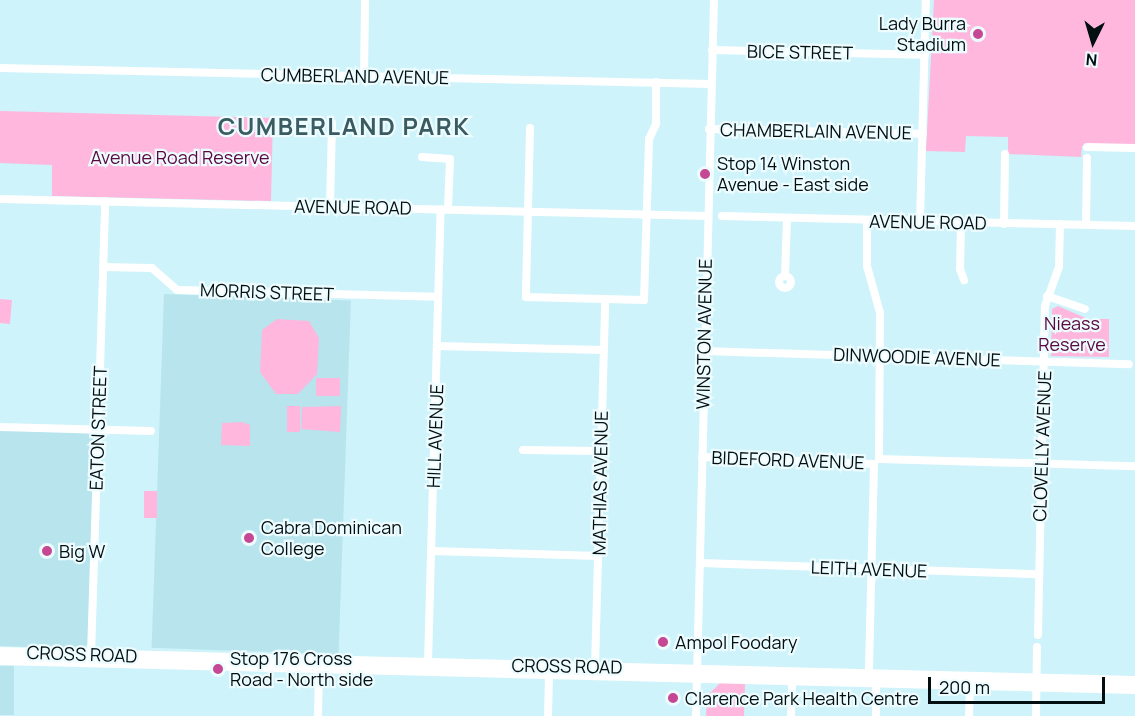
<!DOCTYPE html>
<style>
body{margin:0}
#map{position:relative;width:1135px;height:716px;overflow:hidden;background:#cef3fa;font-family:Manrope,sans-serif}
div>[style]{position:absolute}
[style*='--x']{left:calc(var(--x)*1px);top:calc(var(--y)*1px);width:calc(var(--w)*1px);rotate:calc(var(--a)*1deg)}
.built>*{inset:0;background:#b7e4ed;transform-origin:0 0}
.green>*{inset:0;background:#ffb7dd;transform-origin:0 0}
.minor>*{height:8px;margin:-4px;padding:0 4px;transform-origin:4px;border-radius:4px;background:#fff}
.minor>.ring{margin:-4px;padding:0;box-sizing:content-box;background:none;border:8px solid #fff;border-radius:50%}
.highway>*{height:10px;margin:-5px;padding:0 5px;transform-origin:5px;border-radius:5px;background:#fff}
.dots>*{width:16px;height:16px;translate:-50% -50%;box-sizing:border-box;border:3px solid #edfcff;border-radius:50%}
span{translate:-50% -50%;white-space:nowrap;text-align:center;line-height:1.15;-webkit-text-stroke:4.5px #edfcff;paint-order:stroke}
.poi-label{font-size:18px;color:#030e11}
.right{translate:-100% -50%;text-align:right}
.left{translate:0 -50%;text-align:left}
.street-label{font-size:18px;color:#030e11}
.park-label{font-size:18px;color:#5c0740}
.district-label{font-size:24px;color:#3a5b61;font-weight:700;letter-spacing:1.5px}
.north{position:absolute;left:1063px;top:12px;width:60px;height:60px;-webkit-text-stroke:4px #edfcff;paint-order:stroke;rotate:185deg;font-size:16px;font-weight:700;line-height:24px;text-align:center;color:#030e11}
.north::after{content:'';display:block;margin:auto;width:21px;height:27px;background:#030e11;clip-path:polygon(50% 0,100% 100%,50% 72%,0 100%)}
.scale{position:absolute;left:928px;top:677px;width:177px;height:27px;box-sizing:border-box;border:3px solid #030e11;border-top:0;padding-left:8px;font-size:18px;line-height:21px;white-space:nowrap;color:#030e11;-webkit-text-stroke:4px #edfcff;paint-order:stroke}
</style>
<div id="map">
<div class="built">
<i style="left:164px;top:294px;width:187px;height:354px;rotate:2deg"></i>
<i style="clip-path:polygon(0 430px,94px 434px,88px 644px,82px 649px,0 646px)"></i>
<i style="left:0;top:666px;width:14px;height:49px"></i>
</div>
<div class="green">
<i style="clip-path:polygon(934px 0,1135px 0,1135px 147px,1082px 146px,1081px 157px,1008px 154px,1008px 137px,966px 136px,965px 152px,926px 151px)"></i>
<i style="clip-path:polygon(0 111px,273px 118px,271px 201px,52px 196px,52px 165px,0 163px)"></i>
<i style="left:0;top:299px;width:12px;height:24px;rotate:5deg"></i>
<i style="clip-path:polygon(1058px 306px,1088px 319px,1109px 319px,1109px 357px,1051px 356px,1052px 309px)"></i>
<i style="clip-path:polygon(277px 319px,309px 321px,319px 338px,317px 374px,298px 394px,276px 394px,260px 372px,262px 330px)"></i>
<i style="left:316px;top:378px;width:24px;height:18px"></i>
<i style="left:287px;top:406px;width:13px;height:26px"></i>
<i style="clip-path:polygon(341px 406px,340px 432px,301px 429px,302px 407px)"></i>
<i style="clip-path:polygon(242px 422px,250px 425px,250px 446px,221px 445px,222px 423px)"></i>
<i style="left:144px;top:491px;width:13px;height:27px"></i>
<i style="clip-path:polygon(721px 682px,745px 683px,744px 716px,706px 716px,707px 696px)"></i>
</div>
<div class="minor">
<i style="--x:712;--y:50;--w:213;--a:1.3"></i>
<i style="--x:0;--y:68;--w:711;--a:1.29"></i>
<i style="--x:364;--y:76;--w:76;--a:-89.2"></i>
<i style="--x:530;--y:128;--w:169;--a:91.4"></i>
<i style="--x:526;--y:297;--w:118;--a:1.5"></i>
<i style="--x:644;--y:300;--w:161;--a:-88.2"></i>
<i style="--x:649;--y:139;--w:17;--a:-65"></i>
<i style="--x:656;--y:124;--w:42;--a:-90"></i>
<i style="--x:709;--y:129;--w:214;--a:1.3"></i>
<i style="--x:1087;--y:147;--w:48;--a:1.2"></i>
<i style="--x:422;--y:157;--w:28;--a:4"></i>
<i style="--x:450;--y:159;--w:50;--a:92.3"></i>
<i style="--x:0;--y:199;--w:707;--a:1.38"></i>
<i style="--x:330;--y:206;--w:83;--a:-88.6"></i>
<i style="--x:722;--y:216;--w:413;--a:1.4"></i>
<i style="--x:867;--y:221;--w:45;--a:90"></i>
<i style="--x:867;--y:266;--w:49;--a:74.5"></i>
<i style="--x:880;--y:313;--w:146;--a:90.4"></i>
<i style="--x:879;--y:459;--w:256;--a:1.6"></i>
<i style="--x:920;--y:222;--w:222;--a:-88.5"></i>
<i style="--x:961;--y:223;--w:46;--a:91.2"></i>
<i style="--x:960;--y:269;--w:12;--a:70"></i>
<i style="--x:1004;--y:224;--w:70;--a:-89.2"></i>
<i style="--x:1086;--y:224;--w:66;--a:-89.1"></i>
<i style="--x:103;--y:267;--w:49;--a:1.2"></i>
<i style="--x:152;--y:268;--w:33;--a:41"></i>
<i style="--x:177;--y:290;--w:261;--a:1.5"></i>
<i class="ring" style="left:779px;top:276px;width:4px;height:4px"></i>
<i style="--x:785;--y:276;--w:57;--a:-88"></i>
<i style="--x:1047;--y:296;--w:40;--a:18.9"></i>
<i style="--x:437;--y:346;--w:166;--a:1.4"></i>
<i style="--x:704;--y:351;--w:425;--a:1.8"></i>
<i style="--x:0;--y:427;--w:151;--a:1.5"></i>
<i style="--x:523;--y:450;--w:78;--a:0.7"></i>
<i style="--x:702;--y:457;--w:172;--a:2.3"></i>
<i style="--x:874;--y:464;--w:209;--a:91.4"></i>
<i style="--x:431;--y:551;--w:167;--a:1.7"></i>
<i style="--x:700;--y:563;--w:338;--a:1.9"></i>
<i style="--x:1038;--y:635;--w:329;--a:-88.8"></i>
<i style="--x:1045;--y:306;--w:41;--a:-70.3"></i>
<i style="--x:1059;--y:267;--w:43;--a:-88.7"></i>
<i style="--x:91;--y:655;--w:454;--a:-88.2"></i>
<i style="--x:428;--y:662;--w:453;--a:-88.4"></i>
<i style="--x:595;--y:667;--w:368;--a:-88.4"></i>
<i style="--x:318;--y:716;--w:48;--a:-88.8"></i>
<i style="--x:548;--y:716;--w:42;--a:-88.6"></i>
<i style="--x:696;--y:716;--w:716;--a:-88.56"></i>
<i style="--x:791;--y:716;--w:37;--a:-88"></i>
<i style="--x:876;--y:716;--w:35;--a:-90"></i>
<i style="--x:969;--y:716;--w:32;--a:-88"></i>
<i style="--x:1036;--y:716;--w:69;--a:-89.2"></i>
</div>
<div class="highway">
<i style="--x:0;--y:652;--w:1135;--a:1.46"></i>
<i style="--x:0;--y:660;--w:1135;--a:1.46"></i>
</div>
<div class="dots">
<i style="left:978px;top:34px;background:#c64794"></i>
<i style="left:705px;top:174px;background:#c64794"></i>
<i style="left:249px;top:538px;background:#c64794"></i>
<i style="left:47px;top:551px;background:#c64794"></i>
<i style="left:663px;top:642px;background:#c64794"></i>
<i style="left:218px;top:669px;background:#c64794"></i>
<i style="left:673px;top:698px;background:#c64794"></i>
</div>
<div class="poi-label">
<span class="right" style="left:966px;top:34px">Lady Burra<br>Stadium</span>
<span class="left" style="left:717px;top:174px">Stop 14 Winston<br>Avenue - East side</span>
<span class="left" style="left:261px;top:538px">Cabra Dominican<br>College</span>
<span class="left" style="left:59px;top:551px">Big W</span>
<span class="left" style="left:675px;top:642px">Ampol Foodary</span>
<span class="left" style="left:230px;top:669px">Stop 176 Cross<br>Road - North side</span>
<span class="left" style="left:685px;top:698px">Clarence Park Health Centre</span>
</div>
<div class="street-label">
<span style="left:800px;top:52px;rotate:1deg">BICE STREET</span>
<span style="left:355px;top:76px;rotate:1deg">CUMBERLAND AVENUE</span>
<span style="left:816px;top:131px;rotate:1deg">CHAMBERLAIN AVENUE</span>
<span style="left:353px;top:207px;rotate:1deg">AVENUE ROAD</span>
<span style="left:928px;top:222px;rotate:1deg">AVENUE ROAD</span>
<span style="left:267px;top:292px;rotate:2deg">MORRIS STREET</span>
<span style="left:704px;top:334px;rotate:-89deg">WINSTON AVENUE</span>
<span style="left:917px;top:357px;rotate:2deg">DINWOODIE AVENUE</span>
<span style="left:98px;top:428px;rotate:-88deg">EATON STREET</span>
<span style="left:435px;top:436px;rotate:-88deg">HILL AVENUE</span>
<span style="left:1042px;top:446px;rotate:-88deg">CLOVELLY AVENUE</span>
<span style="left:788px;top:460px;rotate:2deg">BIDEFORD AVENUE</span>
<span style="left:600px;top:483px;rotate:-89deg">MATHIAS AVENUE</span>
<span style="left:869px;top:569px;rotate:2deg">LEITH AVENUE</span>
<span style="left:82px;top:654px;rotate:2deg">CROSS ROAD</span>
<span style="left:567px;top:666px;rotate:1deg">CROSS ROAD</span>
</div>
<div class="park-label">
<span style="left:180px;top:157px">Avenue Road Reserve</span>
<span style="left:1072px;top:334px">Nieass<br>Reserve</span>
</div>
<div class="district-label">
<span style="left:344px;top:126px">CUMBERLAND PARK</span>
</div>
<div class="north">N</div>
<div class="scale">200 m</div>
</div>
